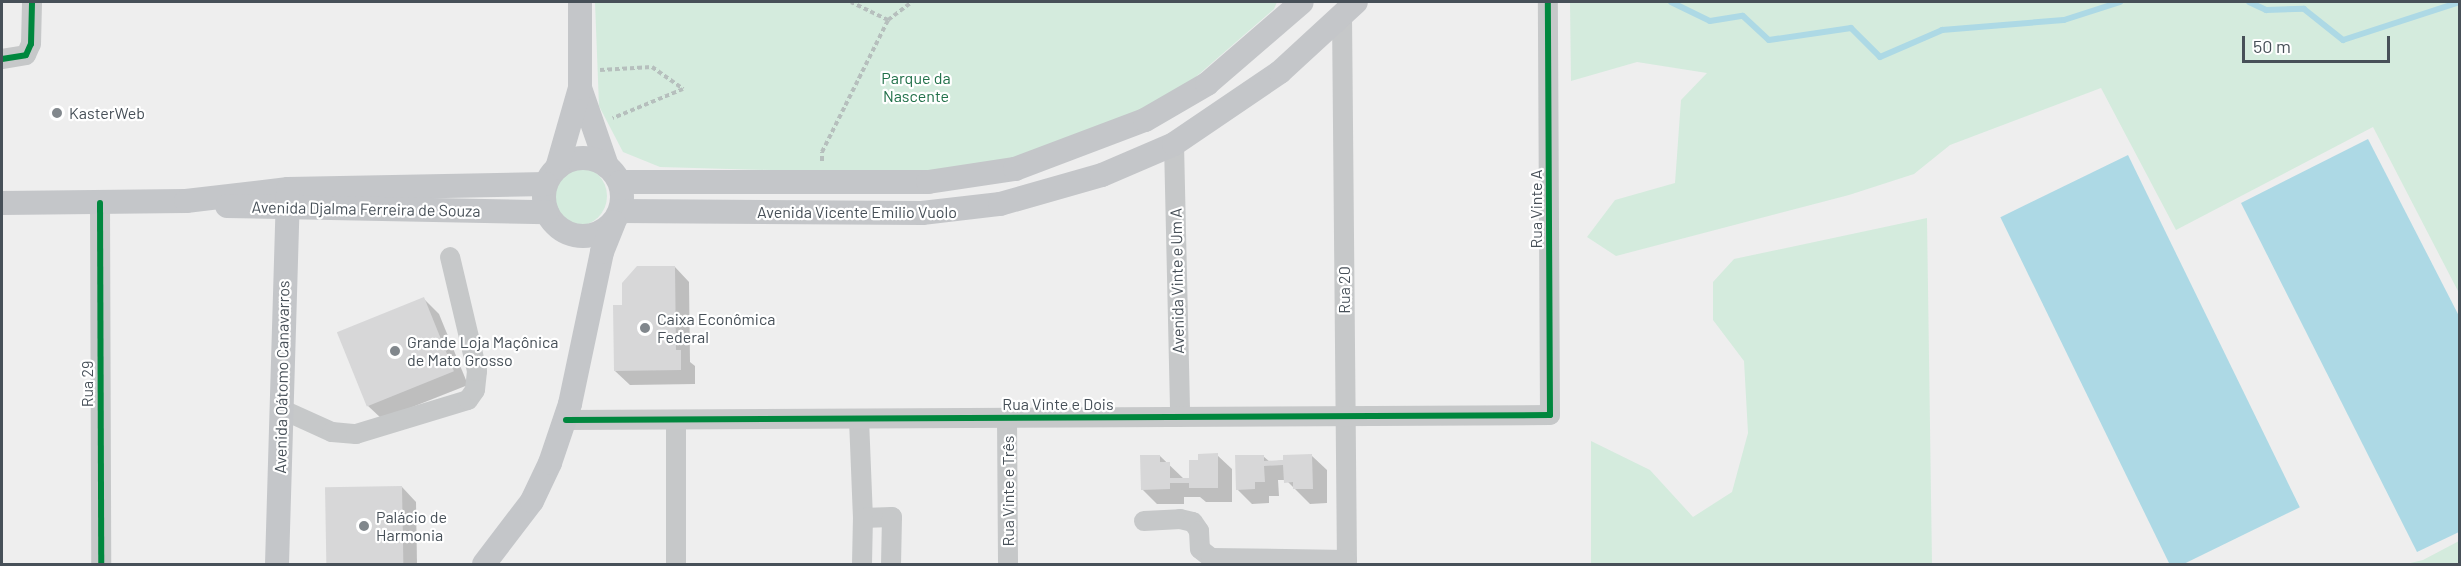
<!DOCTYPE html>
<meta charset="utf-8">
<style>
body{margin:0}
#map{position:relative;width:2461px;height:566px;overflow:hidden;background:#eee;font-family:Barlow,sans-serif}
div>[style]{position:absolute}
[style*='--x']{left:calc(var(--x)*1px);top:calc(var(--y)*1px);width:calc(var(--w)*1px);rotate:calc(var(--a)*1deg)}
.green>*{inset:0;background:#d4ebdd}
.round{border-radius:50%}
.water>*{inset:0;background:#add9e5;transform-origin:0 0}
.shadow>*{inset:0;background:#0003}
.stream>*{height:6px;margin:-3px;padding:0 3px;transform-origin:3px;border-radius:3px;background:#add9e5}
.building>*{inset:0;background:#d7d7d8;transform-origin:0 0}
.path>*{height:4px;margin-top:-2px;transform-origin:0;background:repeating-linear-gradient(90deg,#b6bfbd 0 4.5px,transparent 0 7.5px)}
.minor>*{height:20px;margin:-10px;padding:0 10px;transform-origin:10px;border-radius:10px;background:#c6c8c9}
.major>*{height:24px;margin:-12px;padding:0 12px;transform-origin:12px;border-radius:12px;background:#c4c6c9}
.major>.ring{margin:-12px;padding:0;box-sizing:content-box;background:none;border:24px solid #c4c6c9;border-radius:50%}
.cycleway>*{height:6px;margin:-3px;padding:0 3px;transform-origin:3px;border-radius:3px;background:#00873e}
.dots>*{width:16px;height:16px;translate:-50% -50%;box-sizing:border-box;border:3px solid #fff;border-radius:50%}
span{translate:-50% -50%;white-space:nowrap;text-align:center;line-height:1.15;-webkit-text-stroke:4.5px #fff;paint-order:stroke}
.park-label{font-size:16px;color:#217049}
.poi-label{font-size:16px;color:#475058}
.left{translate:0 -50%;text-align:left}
.street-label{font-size:16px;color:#475058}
.frame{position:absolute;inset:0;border:3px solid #475058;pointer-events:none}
.scale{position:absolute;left:2242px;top:36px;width:148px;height:27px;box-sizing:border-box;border:3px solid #475058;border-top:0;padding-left:8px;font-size:18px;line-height:21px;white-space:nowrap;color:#475058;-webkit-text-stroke:4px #fff;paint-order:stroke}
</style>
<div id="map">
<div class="green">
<i style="clip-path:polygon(595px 2px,1277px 2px,1274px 9px,1182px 89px,1105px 130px,1011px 161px,913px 174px,660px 167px,623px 152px,599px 106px)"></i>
<i style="clip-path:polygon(1570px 2px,2459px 2px,2459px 293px,2373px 127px,2176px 230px,2101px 88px,1950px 145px,1914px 174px,1849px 195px,1616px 256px,1587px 237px,1615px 200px,1675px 183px,1681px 100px,1707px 73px,1637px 62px,1571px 81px)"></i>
<i class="round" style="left:547px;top:166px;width:60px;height:60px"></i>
<i style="clip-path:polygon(1927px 218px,1932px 564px,1591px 564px,1591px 441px,1650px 470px,1693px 517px,1732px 492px,1748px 433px,1744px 361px,1713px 320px,1713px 282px,1734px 259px)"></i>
<i style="clip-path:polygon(2459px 541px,2459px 564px,2406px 564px,2423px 560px)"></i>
</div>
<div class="water">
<i style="clip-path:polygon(2368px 139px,2459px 316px,2459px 532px,2417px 552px,2241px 203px)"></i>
<i style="left:2128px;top:155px;width:392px;height:142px;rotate:64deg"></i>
</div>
<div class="shadow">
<i style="clip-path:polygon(675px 267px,689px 282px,690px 362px,695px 366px,695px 384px,630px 385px,615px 371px,623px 307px)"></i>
<i style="clip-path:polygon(424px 299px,439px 314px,468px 385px,382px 419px,367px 405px)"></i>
<i style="clip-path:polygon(1217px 455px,1232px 469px,1232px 502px,1206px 502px,1200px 497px,1184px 497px,1184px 504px,1157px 504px,1142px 489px,1160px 456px,1184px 479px,1191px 479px)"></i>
<i style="clip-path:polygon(1263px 456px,1270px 462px,1312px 456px,1327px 470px,1327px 503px,1310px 504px,1286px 480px,1278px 480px,1279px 496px,1269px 496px,1269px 503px,1252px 504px,1237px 489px)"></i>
<i style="clip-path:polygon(402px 487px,416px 502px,417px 564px,328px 564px,327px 489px)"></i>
</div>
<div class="stream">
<i style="--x:1671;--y:2;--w:43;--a:26"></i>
<i style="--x:1710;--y:21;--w:33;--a:-9"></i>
<i style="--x:1743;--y:16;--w:35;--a:43"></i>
<i style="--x:1769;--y:40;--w:83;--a:-8.3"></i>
<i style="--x:1851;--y:28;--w:41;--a:45"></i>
<i style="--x:1880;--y:57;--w:68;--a:-23.5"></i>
<i style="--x:1942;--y:30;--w:122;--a:-4.7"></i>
<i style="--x:2064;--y:20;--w:59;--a:-17.8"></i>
<i style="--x:2249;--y:2;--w:19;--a:25"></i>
<i style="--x:2266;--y:10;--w:38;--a:-2"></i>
<i style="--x:2304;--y:9;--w:50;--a:38.5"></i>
<i style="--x:2343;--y:40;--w:123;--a:-18"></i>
</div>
<div class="building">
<i style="clip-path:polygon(637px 266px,675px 266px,676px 350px,681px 350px,681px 370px,614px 371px,613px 305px,622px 305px,622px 283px)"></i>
<i style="left:424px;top:297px;width:80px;height:94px;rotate:68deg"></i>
<i style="clip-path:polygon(1218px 453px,1218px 488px,1189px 488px,1189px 483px,1170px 483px,1170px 489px,1141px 490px,1140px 455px,1160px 455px,1160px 462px,1170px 462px,1170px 478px,1189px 478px,1189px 460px,1198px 460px,1198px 454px)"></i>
<i style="clip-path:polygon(1312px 454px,1313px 489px,1293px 489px,1293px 482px,1284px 483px,1283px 465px,1264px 466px,1265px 482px,1255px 482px,1255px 489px,1236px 490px,1235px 455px,1264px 455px,1264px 461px,1283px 460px,1283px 455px)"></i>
<i style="left:402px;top:486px;width:78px;height:77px;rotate:89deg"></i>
</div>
<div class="path">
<i style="--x:888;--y:20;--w:30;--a:-37"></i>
<i style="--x:600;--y:70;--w:52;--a:-3.3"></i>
<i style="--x:652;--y:67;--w:38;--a:35"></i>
<i style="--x:683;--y:89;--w:76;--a:157.5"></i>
<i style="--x:822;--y:161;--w:9;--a:-90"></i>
<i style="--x:822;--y:152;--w:148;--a:-63.4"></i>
<i style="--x:888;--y:20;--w:41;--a:-154.1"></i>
</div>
<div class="minor">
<i style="--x:1342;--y:15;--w:549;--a:89.48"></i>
<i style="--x:2;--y:59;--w:24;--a:-9"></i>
<i style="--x:26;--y:55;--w:12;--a:-66"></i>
<i style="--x:31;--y:44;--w:42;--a:-88.6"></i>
<i style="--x:1174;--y:144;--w:273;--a:88.7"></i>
<i style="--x:100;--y:203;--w:361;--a:89.8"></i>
<i style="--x:281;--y:409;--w:56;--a:24.3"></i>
<i style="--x:332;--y:432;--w:24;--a:5"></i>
<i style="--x:356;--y:434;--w:117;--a:-16.9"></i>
<i style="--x:468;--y:400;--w:12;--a:-55"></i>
<i style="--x:475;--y:390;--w:19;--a:-84"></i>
<i style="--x:477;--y:371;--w:117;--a:-103.3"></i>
<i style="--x:1007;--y:418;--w:146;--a:89.6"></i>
<i style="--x:859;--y:419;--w:99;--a:87.7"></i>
<i style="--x:863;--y:518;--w:29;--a:-2"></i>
<i style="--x:892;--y:517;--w:47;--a:91.2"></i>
<i style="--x:566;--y:420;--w:984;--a:-0.29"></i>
<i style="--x:1550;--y:415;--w:413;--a:-90.3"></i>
<i style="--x:676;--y:420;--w:144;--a:90"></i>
<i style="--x:1144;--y:521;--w:36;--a:-3"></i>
<i style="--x:1180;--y:519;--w:13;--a:13"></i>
<i style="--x:1193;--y:522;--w:11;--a:56"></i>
<i style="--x:1199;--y:531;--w:18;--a:87"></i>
<i style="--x:1200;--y:549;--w:14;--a:39"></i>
<i style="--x:1211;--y:558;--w:136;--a:0.8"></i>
<i style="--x:862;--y:564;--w:46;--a:-88.8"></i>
</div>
<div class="major">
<i style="--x:580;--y:88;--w:83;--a:70.9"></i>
<i class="ring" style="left:544px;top:158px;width:54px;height:54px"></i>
<i style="--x:557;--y:168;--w:83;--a:-74"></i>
<i style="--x:580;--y:88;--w:86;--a:-90"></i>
<i style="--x:620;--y:182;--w:308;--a:0"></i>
<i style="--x:928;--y:182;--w:88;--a:-8.5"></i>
<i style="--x:1015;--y:169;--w:139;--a:-20.7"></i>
<i style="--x:1145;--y:120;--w:72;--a:-30.1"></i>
<i style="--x:1207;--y:84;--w:125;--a:-40.8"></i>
<i style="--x:2;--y:203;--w:184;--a:-0.6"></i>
<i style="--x:186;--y:201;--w:103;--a:-6.7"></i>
<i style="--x:288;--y:189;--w:258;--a:-1.1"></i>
<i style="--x:227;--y:206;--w:320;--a:1.1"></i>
<i style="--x:620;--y:211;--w:302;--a:0.4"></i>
<i style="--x:922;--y:213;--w:79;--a:-6.6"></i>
<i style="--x:1000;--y:204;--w:106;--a:-15.9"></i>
<i style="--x:1102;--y:175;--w:78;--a:-23.3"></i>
<i style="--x:1174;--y:144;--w:128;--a:-34.2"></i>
<i style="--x:1280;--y:72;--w:103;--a:-42.6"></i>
<i style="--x:277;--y:564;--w:375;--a:-88.3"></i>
<i style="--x:484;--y:564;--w:79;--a:-52.7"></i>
<i style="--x:532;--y:501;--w:42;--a:-64.7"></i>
<i style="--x:550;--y:463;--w:62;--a:-71.3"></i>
<i style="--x:570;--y:404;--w:155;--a:-78.1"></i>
<i style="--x:602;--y:252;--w:32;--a:-68"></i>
</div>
<div class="cycleway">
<i style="--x:2;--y:59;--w:24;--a:-9"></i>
<i style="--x:26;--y:55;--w:12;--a:-66"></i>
<i style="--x:31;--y:44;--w:42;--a:-88.6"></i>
<i style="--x:100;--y:203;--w:361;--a:89.8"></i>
<i style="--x:566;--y:420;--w:984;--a:-0.29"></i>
<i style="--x:1550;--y:415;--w:413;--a:-90.3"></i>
</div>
<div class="dots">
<i style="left:57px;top:113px;background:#81878c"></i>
<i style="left:645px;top:328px;background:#81878c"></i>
<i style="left:395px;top:351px;background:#81878c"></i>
<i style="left:364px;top:526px;background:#81878c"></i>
</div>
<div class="park-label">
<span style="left:916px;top:87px">Parque da<br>Nascente</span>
</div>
<div class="poi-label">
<span class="left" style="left:69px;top:113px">KasterWeb</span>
<span class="left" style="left:657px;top:328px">Caixa Econômica<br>Federal</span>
<span class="left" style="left:407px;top:351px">Grande Loja Maçônica<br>de Mato Grosso</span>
<span class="left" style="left:376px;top:526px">Palácio de<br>Harmonia</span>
</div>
<div class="street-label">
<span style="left:366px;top:209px;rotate:1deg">Avenida Djalma Ferreira de Souza</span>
<span style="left:1536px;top:209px;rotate:-90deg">Rua Vinte A</span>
<span style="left:857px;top:212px">Avenida Vicente Emilio Vuolo</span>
<span style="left:1177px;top:281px;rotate:-91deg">Avenida Vinte e Um A</span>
<span style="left:1344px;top:290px;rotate:-90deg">Rua 20</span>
<span style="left:282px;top:377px;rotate:-89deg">Avenida Oátomo Canavarros</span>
<span style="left:87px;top:384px;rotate:-90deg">Rua 29</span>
<span style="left:1058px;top:404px">Rua Vinte e Dois</span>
<span style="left:1008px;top:491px;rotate:-90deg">Rua Vinte e Três</span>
</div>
<div class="frame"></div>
<div class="scale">50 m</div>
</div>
